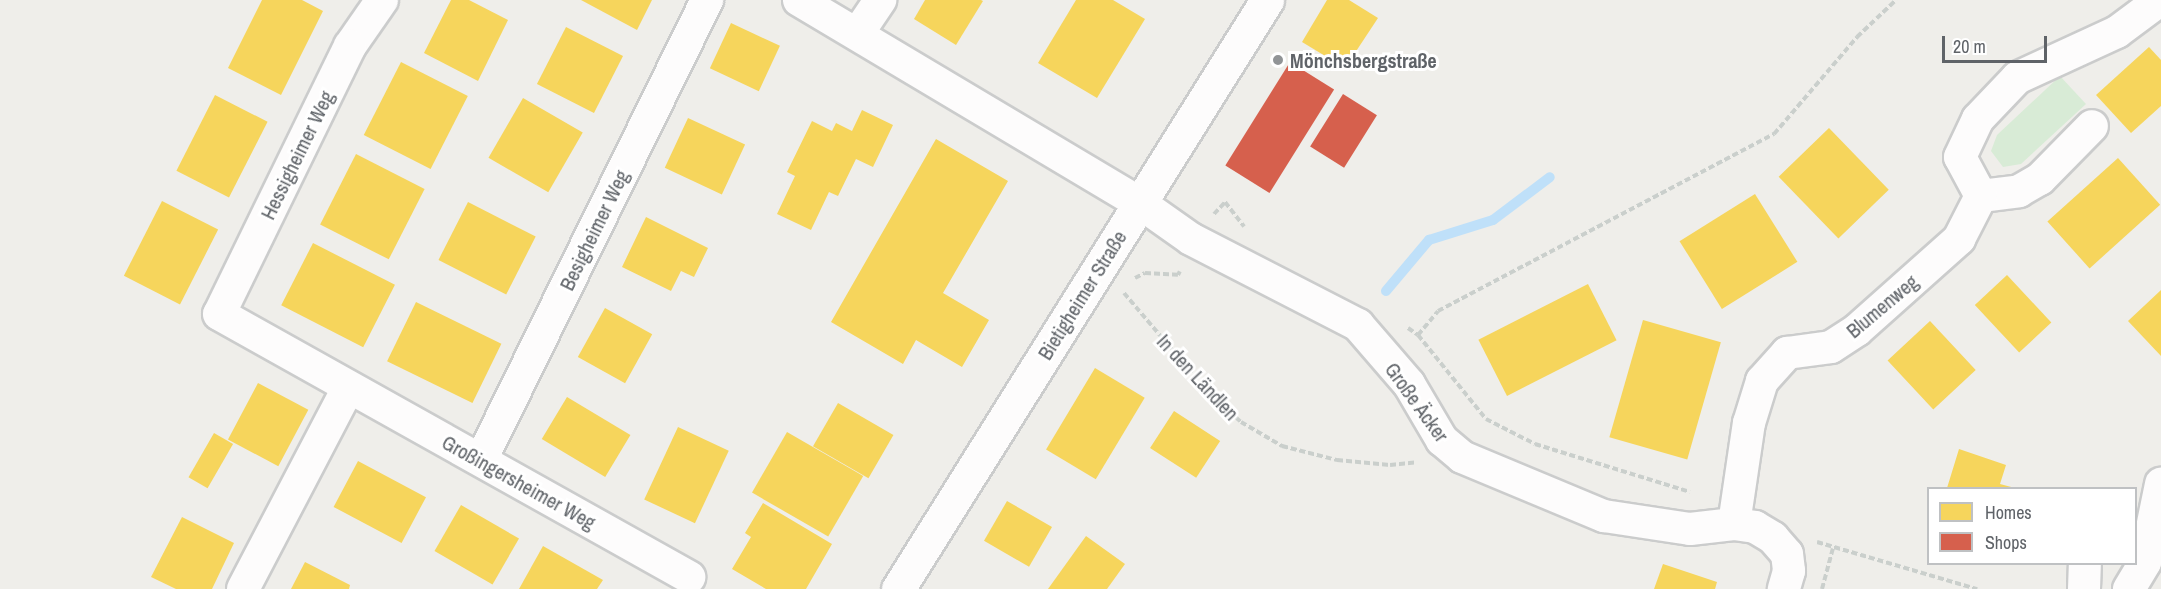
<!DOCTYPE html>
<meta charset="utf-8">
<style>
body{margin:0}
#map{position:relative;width:2161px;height:589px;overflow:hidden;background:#efeeea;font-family:"Archivo Narrow",sans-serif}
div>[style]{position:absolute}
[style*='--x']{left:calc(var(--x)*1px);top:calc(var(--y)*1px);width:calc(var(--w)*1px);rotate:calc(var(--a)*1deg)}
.green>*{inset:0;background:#d8ebd6}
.homes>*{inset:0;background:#f6d55c;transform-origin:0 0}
.shops>*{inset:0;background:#d6604d;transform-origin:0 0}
.stream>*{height:10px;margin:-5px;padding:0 5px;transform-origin:5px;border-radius:5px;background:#bfe0f9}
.path>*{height:4px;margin-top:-2px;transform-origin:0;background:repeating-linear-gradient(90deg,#cacfcc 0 6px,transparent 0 9px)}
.roads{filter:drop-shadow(2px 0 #cbcccc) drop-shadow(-2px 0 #cbcccc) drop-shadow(0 2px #cbcccc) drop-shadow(0 -2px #cbcccc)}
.street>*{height:32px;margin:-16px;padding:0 16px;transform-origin:16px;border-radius:16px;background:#fdfcfc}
.secondary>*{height:33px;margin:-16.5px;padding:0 16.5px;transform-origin:16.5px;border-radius:16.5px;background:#fdfcfc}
.dots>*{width:16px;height:16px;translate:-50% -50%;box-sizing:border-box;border:3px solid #fff;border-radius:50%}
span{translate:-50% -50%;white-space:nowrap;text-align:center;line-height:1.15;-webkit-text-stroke:6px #fff;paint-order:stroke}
.poi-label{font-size:20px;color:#5f6368;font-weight:700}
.left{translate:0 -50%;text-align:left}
.street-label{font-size:20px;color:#5f6368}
.legend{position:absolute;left:1927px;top:487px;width:210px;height:78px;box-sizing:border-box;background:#fff;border:2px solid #bfc1c3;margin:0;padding:8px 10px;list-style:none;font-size:18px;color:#5f6368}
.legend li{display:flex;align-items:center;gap:12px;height:30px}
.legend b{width:30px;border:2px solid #bfc1c3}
.scale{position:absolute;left:1942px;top:36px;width:105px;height:27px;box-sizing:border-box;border:3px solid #5f6368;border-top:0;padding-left:8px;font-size:18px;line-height:21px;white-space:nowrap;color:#5f6368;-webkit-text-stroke:4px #fff;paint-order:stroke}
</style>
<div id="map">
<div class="green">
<i style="clip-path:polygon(2060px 76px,2086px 104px,2021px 164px,2003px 167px,1991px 151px,1997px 135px)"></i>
</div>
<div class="homes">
<i style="clip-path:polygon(262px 0,302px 0,323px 11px,281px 95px,228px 68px)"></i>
<i style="clip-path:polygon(451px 0,469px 0,508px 20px,478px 81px,424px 53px)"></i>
<i style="clip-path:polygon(581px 0,652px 0,637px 30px)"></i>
<i style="clip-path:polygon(925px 0,981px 0,983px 1px,956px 45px,914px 19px)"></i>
<i style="clip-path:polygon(1076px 0,1113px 0,1145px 19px,1097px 98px,1038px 63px)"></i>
<i style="clip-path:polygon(1327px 0,1349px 0,1378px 18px,1345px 68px,1302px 42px)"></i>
<i style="left:731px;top:23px;width:54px;height:50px;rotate:25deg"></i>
<i style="left:566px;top:27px;width:64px;height:64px;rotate:27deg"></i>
<i style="clip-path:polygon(2149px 47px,2161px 60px,2161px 106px,2131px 133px,2096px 95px)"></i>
<i style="left:401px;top:62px;width:75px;height:82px;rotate:27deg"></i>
<i style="left:215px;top:95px;width:59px;height:85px;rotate:27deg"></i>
<i style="left:523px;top:98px;width:69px;height:69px;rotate:30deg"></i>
<i style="clip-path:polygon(862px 110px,893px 125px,873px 167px,856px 159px,838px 196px,829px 192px,811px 230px,777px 214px,795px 176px,787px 172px,812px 121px,832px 131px,836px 123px,852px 131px)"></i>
<i style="left:688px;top:118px;width:63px;height:55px;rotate:25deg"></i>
<i style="left:1829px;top:128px;width:86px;height:70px;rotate:46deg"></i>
<i style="clip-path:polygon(936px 139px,1008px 181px,943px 293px,989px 320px,962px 367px,916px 340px,903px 364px,831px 322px)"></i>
<i style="left:356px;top:154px;width:77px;height:79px;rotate:27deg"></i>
<i style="left:2118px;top:158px;width:63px;height:95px;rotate:48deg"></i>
<i style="left:1755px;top:194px;width:80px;height:89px;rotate:58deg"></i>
<i style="left:162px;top:201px;width:63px;height:84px;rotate:27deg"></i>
<i style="left:468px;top:202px;width:76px;height:65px;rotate:27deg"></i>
<i style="clip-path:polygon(646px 217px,708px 248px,694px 277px,681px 271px,671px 291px,622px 267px)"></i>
<i style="left:313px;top:243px;width:92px;height:70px;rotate:27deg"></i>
<i style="left:2007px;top:275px;width:65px;height:44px;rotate:47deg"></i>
<i style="left:1588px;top:284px;width:63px;height:123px;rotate:63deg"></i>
<i style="clip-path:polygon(2161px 290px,2161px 356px,2128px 321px)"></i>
<i style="left:416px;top:302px;width:95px;height:66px;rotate:26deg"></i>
<i style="left:605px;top:308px;width:54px;height:56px;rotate:29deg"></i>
<i style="left:1643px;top:320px;width:81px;height:122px;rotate:16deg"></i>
<i style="left:1930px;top:321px;width:67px;height:58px;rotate:47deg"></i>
<i style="left:1095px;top:368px;width:58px;height:95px;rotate:31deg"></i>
<i style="left:258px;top:383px;width:57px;height:64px;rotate:28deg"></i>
<i style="left:567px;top:397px;width:74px;height:49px;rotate:31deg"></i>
<i style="left:838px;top:403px;width:64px;height:50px;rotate:30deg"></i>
<i style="left:1174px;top:411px;width:55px;height:44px;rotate:33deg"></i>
<i style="left:678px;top:427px;width:56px;height:80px;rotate:25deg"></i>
<i style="left:787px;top:432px;width:88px;height:70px;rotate:30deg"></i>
<i style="left:214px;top:433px;width:22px;height:51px;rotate:30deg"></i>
<i style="clip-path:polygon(1959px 449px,2006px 465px,2000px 484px,2015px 488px,1947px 488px)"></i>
<i style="left:358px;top:461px;width:77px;height:52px;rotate:28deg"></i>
<i style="left:1007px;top:501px;width:52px;height:46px;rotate:30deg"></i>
<i style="clip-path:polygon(763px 503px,832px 544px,806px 589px,766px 589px,732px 569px,751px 537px,745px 533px)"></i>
<i style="left:461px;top:505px;width:67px;height:53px;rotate:30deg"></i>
<i style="clip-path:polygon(182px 517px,234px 543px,212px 589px,176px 589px,151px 577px)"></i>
<i style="clip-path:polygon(1086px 536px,1125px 564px,1107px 589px,1048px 589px)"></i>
<i style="clip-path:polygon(543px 546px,603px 580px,597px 589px,519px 589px)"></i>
<i style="clip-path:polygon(305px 562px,350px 585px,349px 589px,291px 589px)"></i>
<i style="clip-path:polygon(1663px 564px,1717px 582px,1715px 589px,1654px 589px)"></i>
</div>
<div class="shops">
<i style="left:1290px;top:62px;width:52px;height:122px;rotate:32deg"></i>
<i style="left:1343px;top:94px;width:40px;height:62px;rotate:32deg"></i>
</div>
<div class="stream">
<i style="--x:1386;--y:291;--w:67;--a:-49.9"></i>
<i style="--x:1429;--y:240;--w:67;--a:-17.4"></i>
<i style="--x:1493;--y:220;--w:71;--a:-37"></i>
</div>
<div class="path">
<i style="--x:1214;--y:214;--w:16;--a:-47"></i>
<i style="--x:1225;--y:202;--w:31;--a:52"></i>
<i style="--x:1135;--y:278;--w:11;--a:-27"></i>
<i style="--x:1145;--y:273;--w:33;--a:3"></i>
<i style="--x:1178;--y:275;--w:4;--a:-63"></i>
<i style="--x:1124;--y:293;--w:131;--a:49.6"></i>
<i style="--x:1209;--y:393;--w:43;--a:42.2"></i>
<i style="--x:1241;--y:422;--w:48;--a:30.3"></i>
<i style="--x:1282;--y:446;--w:57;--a:14.3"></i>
<i style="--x:1337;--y:460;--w:53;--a:5.4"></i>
<i style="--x:1390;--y:465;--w:27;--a:-6"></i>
<i style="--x:1408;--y:328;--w:12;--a:35"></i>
<i style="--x:1418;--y:335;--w:108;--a:51"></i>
<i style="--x:1486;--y:419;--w:55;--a:27"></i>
<i style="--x:1535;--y:444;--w:162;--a:17.2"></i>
<i style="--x:1418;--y:335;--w:31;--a:-50"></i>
<i style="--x:1438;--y:311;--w:380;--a:-27.8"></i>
<i style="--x:1774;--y:134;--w:128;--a:-49.4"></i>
<i style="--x:1857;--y:37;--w:54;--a:-43.5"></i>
<i style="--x:1817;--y:542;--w:167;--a:16.4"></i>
<i style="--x:1822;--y:589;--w:42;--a:-75"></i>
</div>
<div class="roads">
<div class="street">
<i style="--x:382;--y:0;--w:56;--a:124.8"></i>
<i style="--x:350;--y:46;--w:298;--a:116"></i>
<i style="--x:219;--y:314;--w:539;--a:29.23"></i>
<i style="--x:799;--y:0;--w:397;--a:30.8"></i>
<i style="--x:1140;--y:203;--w:62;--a:35.2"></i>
<i style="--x:1191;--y:239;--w:188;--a:27.2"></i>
<i style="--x:1358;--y:325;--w:78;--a:49.2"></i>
<i style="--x:1409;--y:384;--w:65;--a:59.5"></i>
<i style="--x:1442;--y:440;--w:26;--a:40"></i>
<i style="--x:1462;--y:457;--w:154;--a:22.6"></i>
<i style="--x:1604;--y:516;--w:87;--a:8.6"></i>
<i style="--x:1690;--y:529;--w:44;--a:-6.5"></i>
<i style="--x:1734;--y:524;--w:21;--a:8"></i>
<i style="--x:1755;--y:527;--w:21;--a:31"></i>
<i style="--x:1773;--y:538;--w:21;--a:49"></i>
<i style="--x:1787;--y:554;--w:17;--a:83"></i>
<i style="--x:1789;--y:571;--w:19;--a:106"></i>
<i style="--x:858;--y:33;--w:40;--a:-56"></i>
<i style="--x:1981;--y:196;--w:38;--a:-7"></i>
<i style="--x:2019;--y:191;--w:24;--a:-30"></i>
<i style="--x:2040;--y:179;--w:74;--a:-45.5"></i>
<i style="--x:481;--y:460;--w:513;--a:-63.83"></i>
<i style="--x:1734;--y:524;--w:102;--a:-81.6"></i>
<i style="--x:1749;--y:423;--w:44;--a:-72.8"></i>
<i style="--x:1762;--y:381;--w:38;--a:-48"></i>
<i style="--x:1787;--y:353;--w:44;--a:-7.8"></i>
<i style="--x:1831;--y:347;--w:31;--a:-33"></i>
<i style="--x:1857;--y:330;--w:137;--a:-41.7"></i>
<i style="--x:1959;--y:239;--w:48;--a:-62.9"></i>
<i style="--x:1981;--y:196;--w:44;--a:-118.3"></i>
<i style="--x:1960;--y:157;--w:42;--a:-64.7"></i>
<i style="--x:1978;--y:119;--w:57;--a:-46.4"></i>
<i style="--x:2017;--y:78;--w:110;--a:-24.7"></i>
<i style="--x:2117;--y:32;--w:54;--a:-36.7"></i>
<i style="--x:243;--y:589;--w:227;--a:-62.4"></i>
<i style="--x:2084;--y:589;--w:25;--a:-88"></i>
<i style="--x:2129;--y:589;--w:31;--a:-59"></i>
<i style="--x:2145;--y:562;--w:80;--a:-78.4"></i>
</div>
<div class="secondary">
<i style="--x:898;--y:589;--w:695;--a:-57.93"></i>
</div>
</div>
<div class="dots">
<i style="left:1278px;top:60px;background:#919496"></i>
</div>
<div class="poi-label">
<span class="left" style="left:1290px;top:60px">Mönchsbergstraße</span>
</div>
<div class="street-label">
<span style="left:297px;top:155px;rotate:-64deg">Hessigheimer Weg</span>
<span style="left:594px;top:230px;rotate:-64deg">Besigheimer Weg</span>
<span style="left:1082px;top:295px;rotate:-58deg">Bietigheimer Straße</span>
<span style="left:1882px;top:306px;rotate:-40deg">Blumenweg</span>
<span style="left:1198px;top:377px;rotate:47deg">In den Ländlen</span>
<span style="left:1417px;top:402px;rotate:54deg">Große Äcker</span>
<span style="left:519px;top:482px;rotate:29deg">Großingersheimer Weg</span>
</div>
<ul class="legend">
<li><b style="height:16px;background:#f6d55c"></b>Homes</li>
<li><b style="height:16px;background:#d6604d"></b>Shops</li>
</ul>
<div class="scale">20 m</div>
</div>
